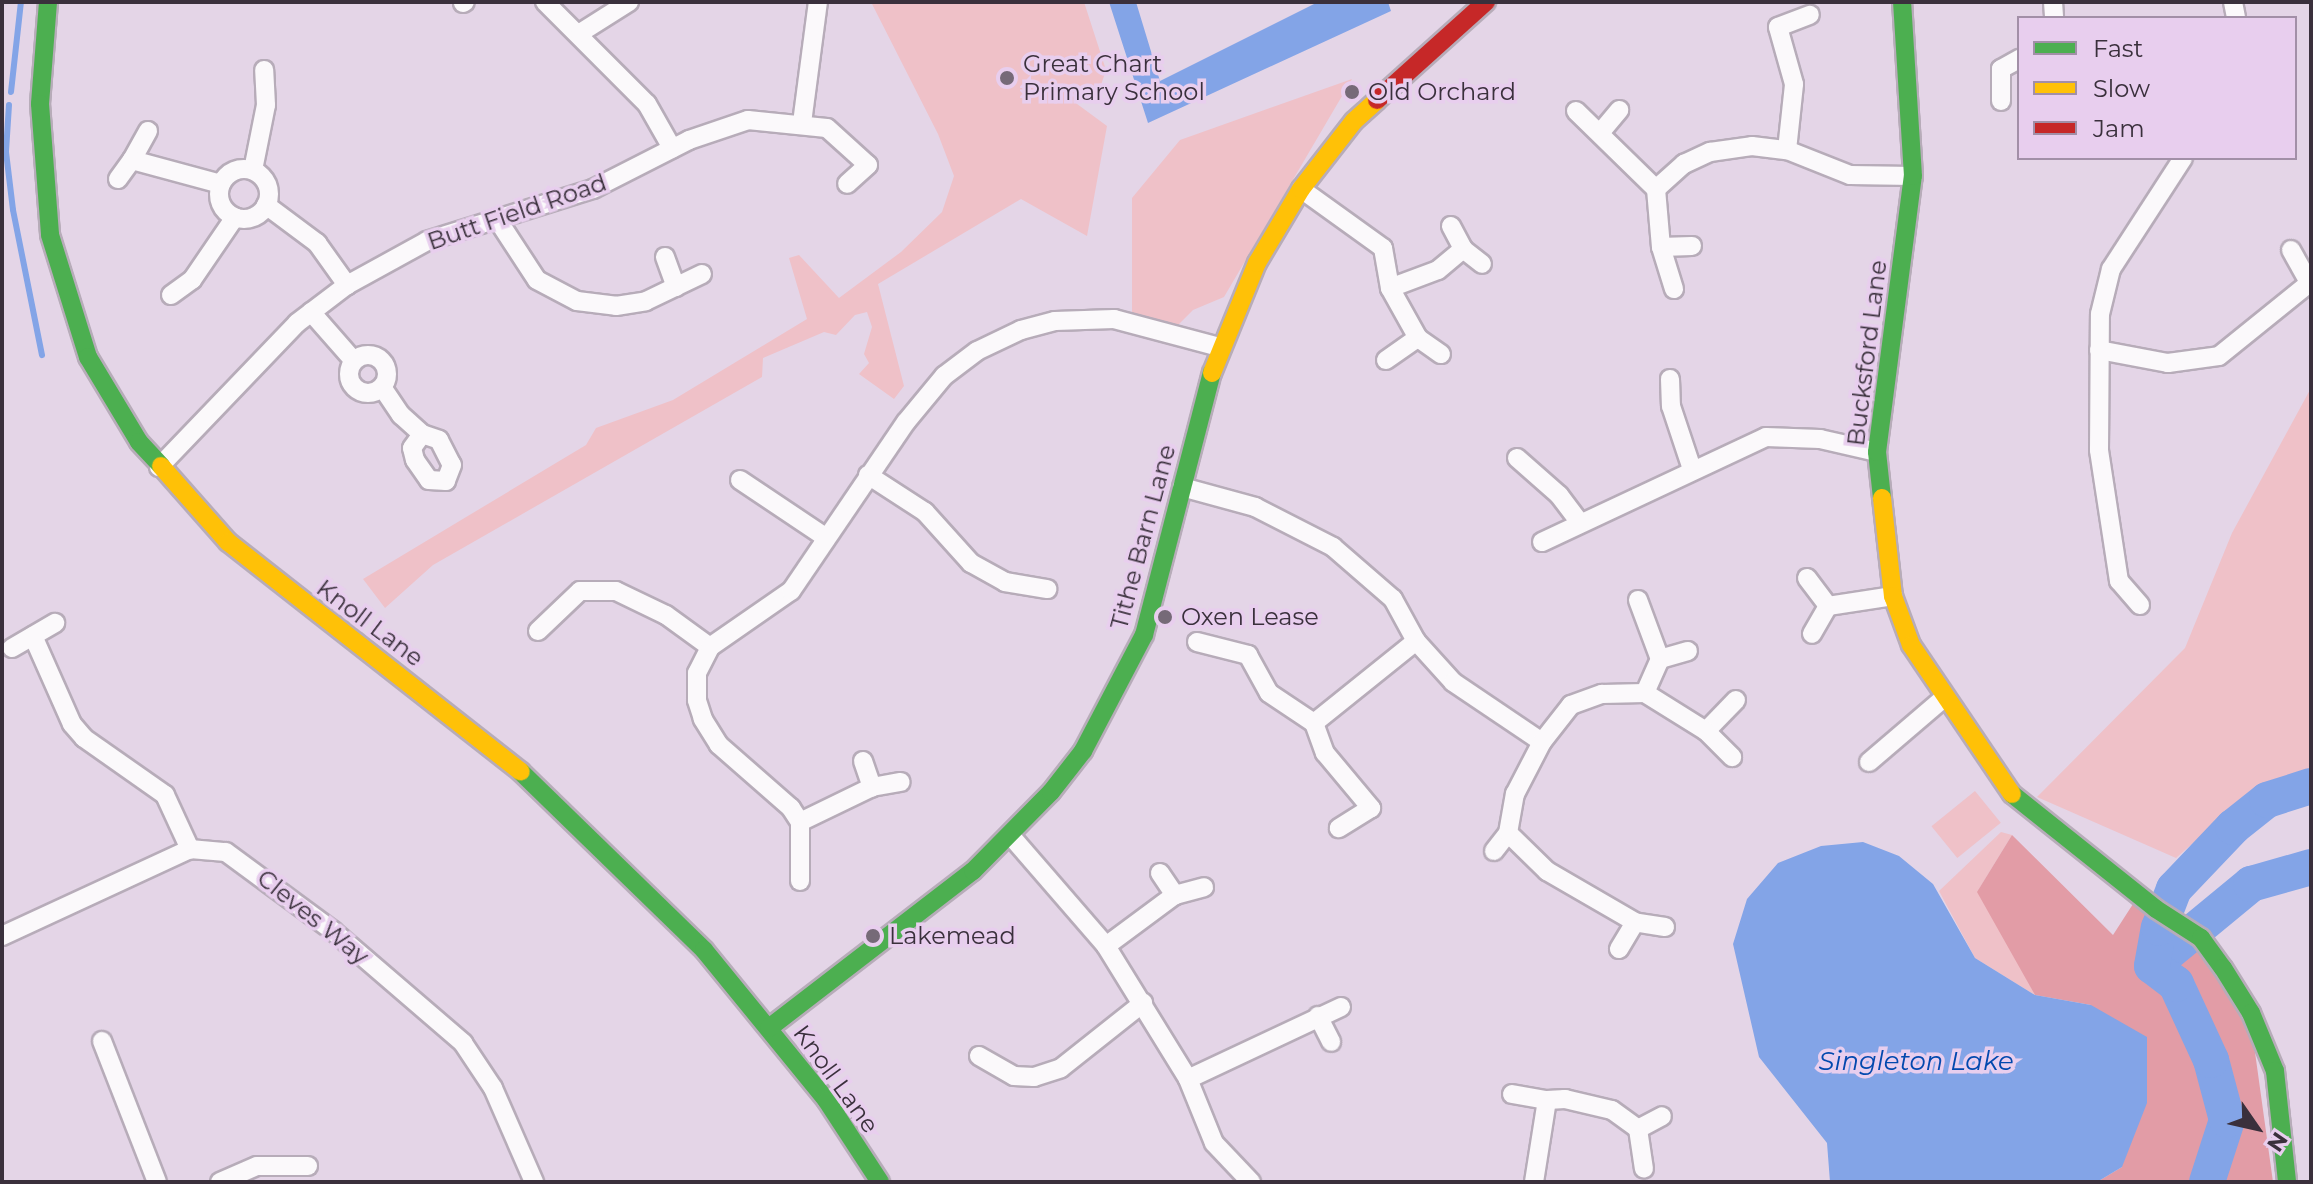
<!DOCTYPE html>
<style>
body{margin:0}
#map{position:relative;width:2313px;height:1184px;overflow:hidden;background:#e4d5e7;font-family:Montserrat,sans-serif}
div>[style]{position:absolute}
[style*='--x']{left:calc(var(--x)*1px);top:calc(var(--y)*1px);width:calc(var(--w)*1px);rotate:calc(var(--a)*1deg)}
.green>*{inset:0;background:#efc1c8;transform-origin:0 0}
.forest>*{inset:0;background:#e29ca6}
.water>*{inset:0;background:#83a4e7}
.stream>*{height:6px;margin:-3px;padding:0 3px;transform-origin:3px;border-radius:3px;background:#83a4e7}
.river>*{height:36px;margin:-18px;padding:0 18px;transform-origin:18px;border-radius:18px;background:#83a4e7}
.roads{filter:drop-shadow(2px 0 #b7acb9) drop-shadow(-2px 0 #b7acb9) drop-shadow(0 2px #b7acb9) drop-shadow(0 -2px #b7acb9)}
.street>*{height:18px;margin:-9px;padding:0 9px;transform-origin:9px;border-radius:9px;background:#fbf9fb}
.street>.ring{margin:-9px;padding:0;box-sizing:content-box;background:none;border:18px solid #fbf9fb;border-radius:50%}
.fast>*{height:18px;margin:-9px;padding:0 9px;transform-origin:9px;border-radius:9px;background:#4caf50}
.slow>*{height:18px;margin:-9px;padding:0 9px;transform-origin:9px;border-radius:9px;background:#ffc107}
.jam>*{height:18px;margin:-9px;padding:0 9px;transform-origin:9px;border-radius:9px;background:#c62828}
.dots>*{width:22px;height:22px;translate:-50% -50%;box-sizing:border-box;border:4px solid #e8ceee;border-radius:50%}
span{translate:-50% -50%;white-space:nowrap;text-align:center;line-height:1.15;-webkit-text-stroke:7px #e8ceee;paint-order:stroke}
.poi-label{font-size:24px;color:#3a303c}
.left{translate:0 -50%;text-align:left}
.street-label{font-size:24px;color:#3a303c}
.water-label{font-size:26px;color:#0248ae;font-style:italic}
.frame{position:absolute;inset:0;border:4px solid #3a303c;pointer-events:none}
.legend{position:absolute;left:2017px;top:16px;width:280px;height:144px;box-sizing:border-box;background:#e8ceee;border:2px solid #a28fa7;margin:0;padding:10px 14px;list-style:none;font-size:24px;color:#3a303c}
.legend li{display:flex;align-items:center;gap:16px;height:40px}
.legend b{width:40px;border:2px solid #a28fa7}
.north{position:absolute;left:2217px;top:1088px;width:80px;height:80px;-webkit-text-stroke:6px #e8ceee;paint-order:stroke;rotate:124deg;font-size:22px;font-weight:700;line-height:32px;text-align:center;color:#3a303c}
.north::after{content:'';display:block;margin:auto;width:28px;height:36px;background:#3a303c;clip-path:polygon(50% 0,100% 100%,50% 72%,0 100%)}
</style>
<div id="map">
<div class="green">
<i style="clip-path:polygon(871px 2px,1084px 2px,1106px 70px,1101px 85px,1073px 101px,1107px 126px,1087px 236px,1021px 199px,878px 284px,904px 386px,894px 399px,859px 374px,869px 363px,864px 354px,872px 327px,867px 312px,855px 315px,836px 335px,824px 332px,763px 358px,762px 377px,433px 565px,385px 608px,363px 579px,586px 445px,596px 428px,673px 400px,807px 319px,789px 258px,799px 255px,839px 298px,901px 252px,942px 212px,954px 176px,938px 134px)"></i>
<i style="clip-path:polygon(1352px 79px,1224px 297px,1193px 310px,1178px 325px,1132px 313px,1132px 198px,1180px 140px)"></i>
<i style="clip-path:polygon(2311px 388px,2311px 770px,2257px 787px,2176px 858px,2037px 797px,2185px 648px,2232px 533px)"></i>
<i style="left:1975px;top:791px;width:41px;height:56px;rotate:51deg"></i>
<i style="clip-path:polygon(2001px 832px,2012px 835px,1979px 889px,2035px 995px,1975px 958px,1939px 891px)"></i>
</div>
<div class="forest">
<i style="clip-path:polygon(2012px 835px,2113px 935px,2133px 904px,2214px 962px,2254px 1045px,2273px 1182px,2097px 1182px,2122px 1167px,2091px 1005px,2035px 995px,1977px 892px)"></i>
</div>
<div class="water">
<i style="clip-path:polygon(1109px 2px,1136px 2px,1160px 81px,1318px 2px,1388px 2px,1391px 11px,1148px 123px)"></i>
<i style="clip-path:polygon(1863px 842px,1899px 856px,1933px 884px,1975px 958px,2035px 995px,2091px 1005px,2147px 1037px,2147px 1103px,2122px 1167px,2097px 1182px,1830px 1182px,1827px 1143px,1759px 1057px,1733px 944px,1747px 899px,1778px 863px,1821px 846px)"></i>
</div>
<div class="stream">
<i style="--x:11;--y:92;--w:91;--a:-83.7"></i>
<i style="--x:9;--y:105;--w:47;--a:93.7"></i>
<i style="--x:6;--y:152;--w:58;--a:83.1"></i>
<i style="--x:13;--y:210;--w:148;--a:78.7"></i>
</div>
<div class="river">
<i style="--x:2165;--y:955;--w:112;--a:-39.5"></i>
<i style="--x:2251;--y:884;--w:62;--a:-15.8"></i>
<i style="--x:2207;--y:1182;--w:65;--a:-72.1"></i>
<i style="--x:2227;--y:1120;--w:62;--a:-104.9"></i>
<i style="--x:2211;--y:1060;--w:84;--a:-114.7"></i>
<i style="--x:2176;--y:984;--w:30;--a:-143"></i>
<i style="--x:2152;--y:966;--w:39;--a:-80"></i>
<i style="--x:2159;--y:928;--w:42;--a:-69"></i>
<i style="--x:2174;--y:889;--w:86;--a:-46.4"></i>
<i style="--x:2233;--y:827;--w:43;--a:-38.5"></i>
<i style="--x:2267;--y:800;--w:46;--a:-17.7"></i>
</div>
<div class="roads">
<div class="street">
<i style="--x:545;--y:2;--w:144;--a:45"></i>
<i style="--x:647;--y:104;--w:51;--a:60.4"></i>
<i style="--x:2053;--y:2;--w:16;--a:86"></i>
<i style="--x:2233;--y:2;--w:16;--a:79"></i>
<i style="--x:463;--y:3;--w:2;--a:-27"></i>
<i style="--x:580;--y:33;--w:58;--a:-32.3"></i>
<i style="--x:2001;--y:101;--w:32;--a:-90"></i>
<i style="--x:2001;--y:69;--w:21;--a:-29"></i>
<i style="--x:1576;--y:111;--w:112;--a:44.3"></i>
<i style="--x:1656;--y:189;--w:58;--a:85.1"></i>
<i style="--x:1661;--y:247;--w:44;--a:72.8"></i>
<i style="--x:802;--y:123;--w:122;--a:-82.5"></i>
<i style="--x:148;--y:131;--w:33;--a:119"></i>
<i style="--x:132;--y:160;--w:92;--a:15.1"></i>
<i style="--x:1600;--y:133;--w:30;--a:-50"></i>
<i style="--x:1787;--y:150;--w:66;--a:-83.9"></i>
<i style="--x:1794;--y:84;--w:59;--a:-105.7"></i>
<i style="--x:1778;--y:27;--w:34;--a:-21"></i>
<i class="ring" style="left:219px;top:169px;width:32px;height:32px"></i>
<i style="--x:253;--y:170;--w:66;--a:-78.7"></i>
<i style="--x:266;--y:105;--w:35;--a:-93"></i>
<i style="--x:118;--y:179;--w:24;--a:-54"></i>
<i style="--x:1301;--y:189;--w:101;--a:35.7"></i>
<i style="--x:1383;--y:248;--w:41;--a:80.1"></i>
<i style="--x:1390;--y:288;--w:57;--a:60.8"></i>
<i style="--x:1418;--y:338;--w:28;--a:35"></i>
<i style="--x:1656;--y:189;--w:38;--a:-42"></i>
<i style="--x:1684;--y:164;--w:29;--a:-25"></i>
<i style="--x:1710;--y:152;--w:42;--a:-8.1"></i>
<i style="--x:1752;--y:146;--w:35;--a:7"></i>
<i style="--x:1787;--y:150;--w:68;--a:21.6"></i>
<i style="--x:1850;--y:175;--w:63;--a:0.9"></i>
<i style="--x:266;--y:205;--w:64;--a:36.7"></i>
<i style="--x:317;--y:243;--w:52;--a:54.5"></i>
<i style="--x:499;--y:222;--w:69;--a:56.8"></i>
<i style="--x:537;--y:280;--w:45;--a:27.7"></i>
<i style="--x:577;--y:301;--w:39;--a:7"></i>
<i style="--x:616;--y:306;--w:30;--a:-9"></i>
<i style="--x:646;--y:301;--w:62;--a:-25.7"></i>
<i style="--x:1451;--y:226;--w:26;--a:62"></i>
<i style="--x:1463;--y:249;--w:24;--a:38"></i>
<i style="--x:1661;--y:247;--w:31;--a:-2"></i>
<i style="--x:2291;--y:250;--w:41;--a:60.9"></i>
<i style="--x:665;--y:257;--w:32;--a:70"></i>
<i style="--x:1390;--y:288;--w:51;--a:-20.6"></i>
<i style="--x:1438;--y:270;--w:33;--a:-40"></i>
<i style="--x:171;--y:295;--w:26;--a:-36"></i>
<i style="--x:192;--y:280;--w:76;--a:-55.7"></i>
<i style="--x:311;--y:312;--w:65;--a:48.7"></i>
<i style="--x:2099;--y:350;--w:70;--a:10.7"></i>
<i style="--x:2168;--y:363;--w:51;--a:-7.8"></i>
<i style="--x:2219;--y:356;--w:113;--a:-38.9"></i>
<i class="ring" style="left:349px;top:355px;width:20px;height:20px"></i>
<i style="--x:1386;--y:360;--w:39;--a:-35"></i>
<i style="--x:1670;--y:379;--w:27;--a:88"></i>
<i style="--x:1671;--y:406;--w:66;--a:71.6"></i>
<i style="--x:382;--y:387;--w:34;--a:56"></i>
<i style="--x:401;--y:415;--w:28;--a:42"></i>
<i style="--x:422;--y:434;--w:18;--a:19"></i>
<i style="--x:439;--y:440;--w:28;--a:63"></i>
<i style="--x:452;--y:465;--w:17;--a:111"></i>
<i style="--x:446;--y:481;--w:17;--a:-177"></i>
<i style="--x:429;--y:480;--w:24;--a:-125"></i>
<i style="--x:415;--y:460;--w:12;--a:-104"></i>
<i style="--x:412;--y:448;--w:17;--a:-54"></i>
<i style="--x:1517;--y:458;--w:56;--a:41.4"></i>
<i style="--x:1559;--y:495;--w:35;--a:53"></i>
<i style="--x:159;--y:467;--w:199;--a:-46.2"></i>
<i style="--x:297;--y:323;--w:63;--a:-37.2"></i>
<i style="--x:347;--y:285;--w:91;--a:-28.8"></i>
<i style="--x:427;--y:241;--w:174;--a:-17.4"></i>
<i style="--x:593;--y:189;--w:108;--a:-27"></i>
<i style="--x:689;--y:140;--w:62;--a:-18.7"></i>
<i style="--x:748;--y:120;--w:79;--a:5.8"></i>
<i style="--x:827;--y:128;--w:55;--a:42.1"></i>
<i style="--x:868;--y:165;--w:28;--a:138"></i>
<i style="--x:868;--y:475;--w:68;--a:33"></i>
<i style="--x:925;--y:512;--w:69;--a:48"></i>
<i style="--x:971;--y:563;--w:39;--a:29"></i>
<i style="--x:1005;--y:582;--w:43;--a:9.5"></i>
<i style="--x:740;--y:480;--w:102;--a:33.8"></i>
<i style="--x:1182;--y:487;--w:76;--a:15.3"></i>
<i style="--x:1255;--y:507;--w:88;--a:27.1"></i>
<i style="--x:1333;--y:547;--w:79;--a:40.9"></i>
<i style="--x:1393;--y:599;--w:48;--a:61.3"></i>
<i style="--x:1416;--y:641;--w:55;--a:47.9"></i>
<i style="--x:1453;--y:682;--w:107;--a:34"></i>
<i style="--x:1542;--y:542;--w:247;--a:-25.1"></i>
<i style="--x:1766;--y:437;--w:54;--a:2.1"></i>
<i style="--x:1820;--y:439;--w:58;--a:12.8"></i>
<i style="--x:1807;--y:578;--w:35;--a:53"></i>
<i style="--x:1828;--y:606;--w:32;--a:120"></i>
<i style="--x:1638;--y:600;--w:63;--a:69.6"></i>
<i style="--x:1660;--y:659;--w:37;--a:114"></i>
<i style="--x:2140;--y:605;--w:32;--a:-131"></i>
<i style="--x:2119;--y:581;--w:133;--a:-98.7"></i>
<i style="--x:2099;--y:450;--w:136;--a:-89.6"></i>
<i style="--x:2100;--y:314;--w:46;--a:-76.3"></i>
<i style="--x:2111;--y:269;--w:132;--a:-57"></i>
<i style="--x:1828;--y:606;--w:66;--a:-8.7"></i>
<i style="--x:538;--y:631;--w:58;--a:-43.6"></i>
<i style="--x:580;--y:591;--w:36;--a:0"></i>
<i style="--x:616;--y:591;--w:55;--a:25.6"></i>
<i style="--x:666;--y:615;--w:54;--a:36"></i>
<i style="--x:33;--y:636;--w:96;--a:66.1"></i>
<i style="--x:72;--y:724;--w:18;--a:49"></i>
<i style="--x:84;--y:738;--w:99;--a:35.1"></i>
<i style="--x:165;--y:795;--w:60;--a:65.2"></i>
<i style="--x:1197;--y:642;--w:53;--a:14.3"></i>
<i style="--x:1248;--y:655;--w:43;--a:61.1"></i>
<i style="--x:1269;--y:693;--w:54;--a:33.7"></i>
<i style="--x:1314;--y:723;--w:32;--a:70"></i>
<i style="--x:1325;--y:753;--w:72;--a:50.1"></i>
<i style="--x:1371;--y:808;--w:38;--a:148"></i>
<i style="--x:12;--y:648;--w:50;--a:-30.2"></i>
<i style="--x:1660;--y:659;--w:29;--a:-16"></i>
<i style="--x:1314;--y:723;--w:131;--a:-38.8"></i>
<i style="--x:1706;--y:731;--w:43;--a:-45.9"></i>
<i style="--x:863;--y:761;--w:28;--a:71"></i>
<i style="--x:1869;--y:762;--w:100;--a:-40.5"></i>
<i style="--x:800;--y:822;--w:80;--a:-25.9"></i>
<i style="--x:872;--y:787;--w:29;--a:-10"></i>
<i style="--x:1010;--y:835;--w:147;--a:49.1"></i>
<i style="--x:1106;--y:946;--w:156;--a:58.3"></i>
<i style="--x:1188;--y:1079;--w:69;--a:67.9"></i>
<i style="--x:1214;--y:1143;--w:54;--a:46.5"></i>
<i style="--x:1494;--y:851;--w:23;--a:-52"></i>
<i style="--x:1160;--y:873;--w:27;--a:56"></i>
<i style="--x:800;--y:881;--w:59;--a:-90"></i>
<i style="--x:800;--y:822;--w:17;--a:-123"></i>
<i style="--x:791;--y:808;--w:96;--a:-138.8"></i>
<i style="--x:719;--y:745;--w:31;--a:-122"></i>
<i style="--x:703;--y:719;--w:20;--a:-108"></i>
<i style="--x:697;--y:700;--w:27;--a:-90"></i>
<i style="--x:697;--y:673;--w:29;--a:-63"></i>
<i style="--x:710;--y:647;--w:98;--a:-34.7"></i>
<i style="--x:791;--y:591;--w:204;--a:-55.8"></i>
<i style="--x:906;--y:422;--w:60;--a:-50.4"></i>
<i style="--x:944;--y:376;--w:41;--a:-37.1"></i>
<i style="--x:977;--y:351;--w:49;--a:-25.5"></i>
<i style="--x:1021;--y:330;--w:35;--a:-15"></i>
<i style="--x:1055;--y:321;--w:59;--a:-1.9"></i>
<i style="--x:1114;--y:319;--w:109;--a:14.9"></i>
<i style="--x:1665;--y:927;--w:30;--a:-171"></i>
<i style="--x:1635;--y:922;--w:102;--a:-149.9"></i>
<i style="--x:1547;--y:871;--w:54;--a:-135.7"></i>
<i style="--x:1508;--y:833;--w:40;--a:-80"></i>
<i style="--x:1515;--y:794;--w:59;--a:-62.6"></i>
<i style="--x:1542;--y:742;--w:47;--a:-51.9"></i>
<i style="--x:1571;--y:705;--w:33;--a:-20"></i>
<i style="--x:1602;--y:694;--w:43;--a:-1.3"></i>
<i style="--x:1645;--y:693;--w:72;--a:31.9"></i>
<i style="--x:1706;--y:731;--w:37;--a:45"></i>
<i style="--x:2;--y:936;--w:207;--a:-24.8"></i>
<i style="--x:190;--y:849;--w:36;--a:5"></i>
<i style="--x:226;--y:852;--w:133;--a:36.4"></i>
<i style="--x:333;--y:931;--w:172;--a:40.7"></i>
<i style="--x:463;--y:1043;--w:54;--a:56.3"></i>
<i style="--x:493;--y:1088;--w:103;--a:66.4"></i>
<i style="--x:1106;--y:946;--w:86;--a:-36.5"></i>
<i style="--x:1175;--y:895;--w:30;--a:-15"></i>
<i style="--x:1619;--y:949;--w:31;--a:-59"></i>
<i style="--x:1318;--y:1016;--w:29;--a:63"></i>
<i style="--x:102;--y:1041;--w:151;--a:68.7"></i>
<i style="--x:979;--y:1056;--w:40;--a:29.7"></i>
<i style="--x:1014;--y:1076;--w:20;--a:3"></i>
<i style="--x:1034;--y:1077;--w:28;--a:-18"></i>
<i style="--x:1061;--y:1068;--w:105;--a:-38.4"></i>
<i style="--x:1188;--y:1079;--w:169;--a:-25.2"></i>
<i style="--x:1512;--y:1094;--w:36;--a:10"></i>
<i style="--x:1638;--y:1129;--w:27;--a:-28"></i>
<i style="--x:220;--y:1182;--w:40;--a:-23.4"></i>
<i style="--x:257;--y:1166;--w:51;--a:0"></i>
<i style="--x:1534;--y:1182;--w:83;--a:-81"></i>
<i style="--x:1547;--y:1100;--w:18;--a:-3"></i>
<i style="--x:1565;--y:1099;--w:48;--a:13.2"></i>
<i style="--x:1612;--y:1110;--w:32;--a:36"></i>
<i style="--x:1638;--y:1129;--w:40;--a:81.5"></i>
</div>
<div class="fast">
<i style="--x:48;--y:2;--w:102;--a:94.5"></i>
<i style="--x:40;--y:104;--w:131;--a:85.6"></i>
<i style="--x:50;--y:235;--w:128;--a:72.7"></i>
<i style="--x:88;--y:357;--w:99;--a:59"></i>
<i style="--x:139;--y:442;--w:33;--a:47"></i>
<i style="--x:1882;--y:498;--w:46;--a:-96.2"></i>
<i style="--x:1877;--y:452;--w:278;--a:-82.6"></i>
<i style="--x:1913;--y:176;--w:174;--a:-93.6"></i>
<i style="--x:521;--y:772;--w:255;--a:44.2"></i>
<i style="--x:704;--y:950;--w:195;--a:50.8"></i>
<i style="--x:827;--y:1101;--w:97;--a:56.8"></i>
<i style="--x:2012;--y:794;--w:184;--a:38.6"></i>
<i style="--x:2156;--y:909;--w:54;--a:32.8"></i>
<i style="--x:2201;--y:938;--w:37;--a:54"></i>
<i style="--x:2223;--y:968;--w:53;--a:58.1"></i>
<i style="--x:2251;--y:1013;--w:63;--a:67.5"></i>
<i style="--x:2275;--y:1071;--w:112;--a:83.8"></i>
<i style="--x:769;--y:1028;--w:257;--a:-37.6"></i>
<i style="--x:973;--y:871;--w:111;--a:-45.4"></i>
<i style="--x:1051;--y:792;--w:52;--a:-52"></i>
<i style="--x:1083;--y:751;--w:131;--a:-62.3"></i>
<i style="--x:1144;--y:635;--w:271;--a:-75.5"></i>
</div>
<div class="slow">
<i style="--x:1212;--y:373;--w:119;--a:-67.8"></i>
<i style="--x:1257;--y:263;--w:86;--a:-59.3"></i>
<i style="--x:1301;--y:189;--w:86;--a:-52.1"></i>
<i style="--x:1354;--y:121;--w:31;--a:-42"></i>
<i style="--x:161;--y:466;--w:101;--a:48.6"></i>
<i style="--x:228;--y:542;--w:372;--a:38.1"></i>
<i style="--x:1882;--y:498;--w:99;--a:83.6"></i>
<i style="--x:1893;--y:596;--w:52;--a:69.8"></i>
<i style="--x:1911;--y:645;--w:180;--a:55.9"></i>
</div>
<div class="jam">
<i style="--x:1377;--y:100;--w:147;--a:-42"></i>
</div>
</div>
<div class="dots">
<i style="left:1007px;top:78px;background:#766a78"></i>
<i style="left:1352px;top:92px;background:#766a78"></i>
<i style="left:1165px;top:617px;background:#766a78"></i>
<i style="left:873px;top:936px;background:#766a78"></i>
</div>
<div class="poi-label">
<span class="left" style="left:1023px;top:78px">Great Chart<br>Primary School</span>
<span class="left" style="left:1368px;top:92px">Old Orchard</span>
<span class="left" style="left:1181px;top:617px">Oxen Lease</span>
<span class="left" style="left:889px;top:936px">Lakemead</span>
</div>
<div class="street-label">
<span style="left:517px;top:212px;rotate:-19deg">Butt Field Road</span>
<span style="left:1867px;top:353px;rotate:-83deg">Bucksford Lane</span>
<span style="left:1143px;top:537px;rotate:-75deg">Tithe Barn Lane</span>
<span style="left:370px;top:623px;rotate:37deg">Knoll Lane</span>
<span style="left:313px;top:917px;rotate:39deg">Cleves Way</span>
<span style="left:836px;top:1079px;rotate:54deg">Knoll Lane</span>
</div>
<div class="water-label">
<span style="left:1916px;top:1062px">Singleton Lake</span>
</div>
<div class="frame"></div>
<ul class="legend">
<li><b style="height:10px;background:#4caf50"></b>Fast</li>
<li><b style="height:10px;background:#ffc107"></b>Slow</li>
<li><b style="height:10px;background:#c62828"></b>Jam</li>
</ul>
<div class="north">N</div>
</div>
